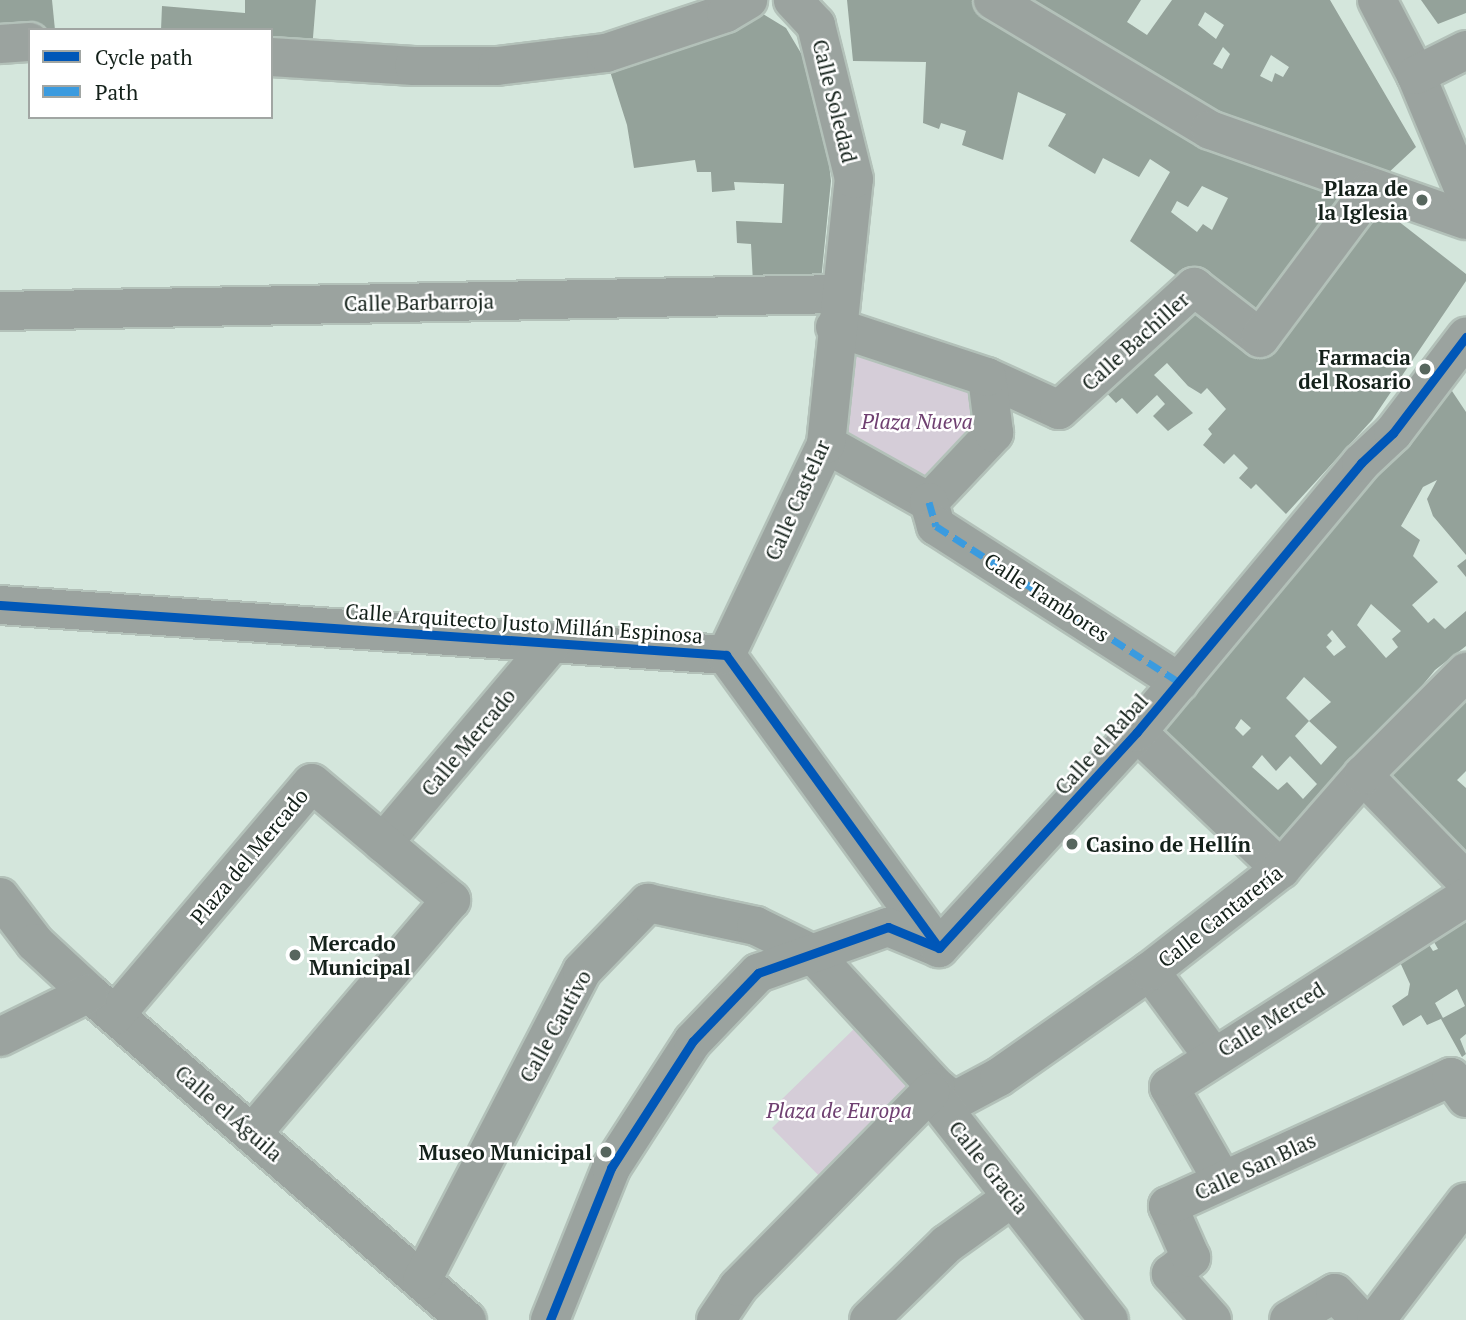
<!DOCTYPE html>
<meta charset="utf-8">
<style>
body{margin:0}
#map{position:relative;width:1466px;height:1320px;overflow:hidden;background:#d4e6dc;font-family:"PT Serif",serif}
div>[style]{position:absolute}
[style*='--x']{left:calc(var(--x)*1px);top:calc(var(--y)*1px);width:calc(var(--w)*1px);rotate:calc(var(--a)*1deg)}
.green>*{inset:0;background:#d5cdd8}
.building>*{inset:0;background:#94a29a}
.roads{filter:drop-shadow(2px 0 #b3c1b9) drop-shadow(-2px 0 #b3c1b9) drop-shadow(0 2px #b3c1b9) drop-shadow(0 -2px #b3c1b9)}
.street>*{height:38px;margin:-19px;padding:0 19px;transform-origin:19px;border-radius:19px;background:#9ba39f}
.quiet>*{height:7px;margin-top:-3.5px;transform-origin:0;background:repeating-linear-gradient(90deg,#3b9bdf 0 14px,transparent 0 21px)}
.cycleway>*{height:9px;margin:-4.5px;padding:0 4.5px;transform-origin:4.5px;border-radius:4.5px;background:#0057b8}
.dots>*{width:19px;height:19px;translate:-50% -50%;box-sizing:border-box;border:4px solid #fff;border-radius:50%}
span{translate:-50% -50%;white-space:nowrap;text-align:center;line-height:1.15;-webkit-text-stroke:5px #fff;paint-order:stroke}
.street-label{font-size:21px;color:#14211a}
.poi-label{font-size:21px;color:#14211a;font-weight:700}
.right{translate:-100% -50%;text-align:right}
.left{translate:0 -50%;text-align:left}
.park-label{font-size:21px;color:#6f4071;font-style:italic}
.legend{position:absolute;left:28px;top:28px;width:245px;height:91px;box-sizing:border-box;background:#fff;border:2px solid #a1a6a3;margin:0;padding:9px 12px;list-style:none;font-size:21px;color:#14211a}
.legend li{display:flex;align-items:center;gap:14px;height:35px}
.legend b{width:35px;border:2px solid #a1a6a3}
</style>
<div id="map">
<div class="green">
<i style="clip-path:polygon(835px 327px,987px 377px,994px 433px,929px 502px,826px 444px)"></i>
<i style="clip-path:polygon(857px 1026px,925px 1094px,830px 1187px,772px 1128px,789px 1111px,780px 1101px)"></i>
</div>
<div class="building">
<i style="clip-path:polygon(0 0,52px 0,55px 30px,0 33px)"></i>
<i style="clip-path:polygon(245px 0,316px 0,312px 50px,271px 47px,271px 30px,161px 30px,162px 6px,245px 13px)"></i>
<i style="clip-path:polygon(evenodd,847px 0,972px 0,1042px 44px,1345px 197px,1257px 323px,1186px 283px,1130px 241px,1170px 172px,1150px 159px,1139px 177px,1103px 158px,1095px 174px,1048px 146px,1066px 114px,1018px 92px,1003px 160px,962px 145px,966px 131px,941px 123px,939px 129px,923px 123px,926px 62px,853px 61px,847px 0,1202px 186px,1228px 198px,1212px 230px,1203px 224px,1197px 232px,1171px 212px,1177px 201px,1188px 207px,1202px 186px)"></i>
<i style="clip-path:polygon(evenodd,1024px 0,1141px 0,1127px 22px,1147px 35px,1172px 0,1330px 0,1416px 147px,1371px 189px,1199px 106px,1024px 0,1205px 12px,1224px 25px,1216px 39px,1198px 25px,1205px 12px,1024px 0,1223px 47px,1230px 54px,1222px 69px,1213px 64px,1223px 47px,1024px 0,1271px 55px,1289px 67px,1283px 77px,1275px 73px,1272px 82px,1260px 76px,1271px 55px)"></i>
<i style="clip-path:polygon(1421px 0,1466px 0,1466px 13px,1438px 24px)"></i>
<i style="clip-path:polygon(763px 14px,786px 28px,820px 85px,831px 181px,821px 281px,753px 283px,751px 244px,737px 243px,736px 221px,782px 223px,784px 184px,734px 182px,735px 190px,712px 192px,711px 172px,697px 172px,695px 160px,634px 168px,627px 125px,608px 65px)"></i>
<i style="clip-path:polygon(1384px 210px,1466px 274px,1466px 281px,1372px 420px,1286px 514px,1256px 484px,1251px 489px,1239px 478px,1248px 468px,1234px 454px,1224px 464px,1203px 445px,1212px 434px,1208px 429px,1226px 409px,1207px 388px,1201px 394px,1188px 386px,1167px 363px,1154px 375px,1193px 413px,1168px 431px,1153px 416px,1165px 404px,1157px 395px,1137px 414px,1122px 398px,1116px 403px,1101px 387px,1195px 298px,1258px 351px)"></i>
<i style="clip-path:polygon(evenodd,1450px 388px,1466px 412px,1466px 555px,1433px 516px,1427px 499px,1437px 480px,1423px 487px,1401px 526px,1420px 540px,1413px 556px,1438px 582px,1412px 605px,1428px 623px,1434px 618px,1445px 629px,1466px 611px,1466px 646px,1435px 670px,1281px 858px,1152px 738px,1450px 388px,1371px 604px,1401px 631px,1392px 639px,1398px 647px,1386px 658px,1357px 625px,1371px 604px,1450px 388px,1332px 630px,1346px 647px,1334px 656px,1326px 647px,1332px 641px,1327px 635px,1332px 630px,1450px 388px,1304px 677px,1331px 702px,1309px 721px,1337px 747px,1321px 765px,1295px 736px,1309px 721px,1286px 698px,1304px 677px,1450px 388px,1241px 719px,1251px 728px,1243px 736px,1235px 728px,1241px 719px,1450px 388px,1262px 755px,1276px 771px,1290px 756px,1317px 784px,1303px 799px,1287px 782px,1278px 790px,1252px 767px,1262px 755px)"></i>
<i style="clip-path:polygon(1466px 559px,1466px 577px,1457px 566px)"></i>
<i style="clip-path:polygon(1466px 696px,1466px 771px,1457px 780px,1466px 788px,1466px 869px,1377px 779px)"></i>
<i style="clip-path:polygon(1466px 912px,1466px 1034px,1460px 1039px,1466px 1054px,1462px 1057px,1441px 1019px,1465px 1006px,1457px 989px,1435px 1003px,1443px 1018px,1427px 1025px,1421px 1015px,1403px 1026px,1392px 1006px,1408px 995px,1410px 984px,1393px 947px,1421px 932px,1433px 951px,1438px 949px,1426px 928px)"></i>
</div>
<div class="roads">
<div class="street">
<i style="--x:993;--y:0;--w:253;--a:30.9"></i>
<i style="--x:1210;--y:130;--w:271;--a:19.4"></i>
<i style="--x:1377;--y:0;--w:85;--a:62.5"></i>
<i style="--x:1416;--y:75;--w:130;--a:67.4"></i>
<i style="--x:0;--y:44;--w:30;--a:-4"></i>
<i style="--x:271;--y:57;--w:143;--a:3.6"></i>
<i style="--x:414;--y:66;--w:83;--a:0"></i>
<i style="--x:497;--y:66;--w:110;--a:-6.8"></i>
<i style="--x:606;--y:53;--w:126;--a:-18.4"></i>
<i style="--x:726;--y:13;--w:26;--a:-31"></i>
<i style="--x:1416;--y:75;--w:56;--a:-26.6"></i>
<i style="--x:0;--y:311;--w:839;--a:-1.16"></i>
<i style="--x:987;--y:377;--w:79;--a:24.6"></i>
<i style="--x:1059;--y:410;--w:183;--a:-42.3"></i>
<i style="--x:1194;--y:287;--w:83;--a:37.7"></i>
<i style="--x:1260;--y:338;--w:186;--a:-53.3"></i>
<i style="--x:826;--y:444;--w:118;--a:29.4"></i>
<i style="--x:929;--y:502;--w:95;--a:-46.7"></i>
<i style="--x:994;--y:433;--w:56;--a:-97.1"></i>
<i style="--x:987;--y:377;--w:160;--a:-161.8"></i>
<i style="--x:929;--y:502;--w:25;--a:74"></i>
<i style="--x:936;--y:526;--w:289;--a:32.7"></i>
<i style="--x:0;--y:605;--w:728;--a:3.94"></i>
<i style="--x:726;--y:655;--w:362;--a:54"></i>
<i style="--x:726;--y:655;--w:233;--a:-64.6"></i>
<i style="--x:826;--y:444;--w:266;--a:-84"></i>
<i style="--x:854;--y:179;--w:159;--a:-103.9"></i>
<i style="--x:816;--y:25;--w:34;--a:-133"></i>
<i style="--x:1137;--y:732;--w:199;--a:43.6"></i>
<i style="--x:1363;--y:775;--w:148;--a:45.8"></i>
<i style="--x:383;--y:843;--w:263;--a:-49.8"></i>
<i style="--x:0;--y:897;--w:58;--a:52.7"></i>
<i style="--x:35;--y:943;--w:74;--a:42.8"></i>
<i style="--x:89;--y:993;--w:500;--a:40.9"></i>
<i style="--x:1150;--y:971;--w:104;--a:53.6"></i>
<i style="--x:115;--y:1015;--w:304;--a:-49.7"></i>
<i style="--x:312;--y:783;--w:182;--a:40.1"></i>
<i style="--x:451;--y:900;--w:307;--a:130.4"></i>
<i style="--x:0;--y:1037;--w:99;--a:-26.3"></i>
<i style="--x:936;--y:1087;--w:23;--a:38"></i>
<i style="--x:954;--y:1101;--w:51;--a:-28.1"></i>
<i style="--x:999;--y:1077;--w:184;--a:-35.1"></i>
<i style="--x:1150;--y:971;--w:166;--a:-37.9"></i>
<i style="--x:1281;--y:869;--w:125;--a:-48.9"></i>
<i style="--x:1363;--y:775;--w:146;--a:-45"></i>
<i style="--x:1222;--y:1180;--w:107;--a:-119.7"></i>
<i style="--x:1169;--y:1087;--w:353;--a:-32.6"></i>
<i style="--x:422;--y:1280;--w:348;--a:-62.6"></i>
<i style="--x:582;--y:971;--w:95;--a:-45.9"></i>
<i style="--x:648;--y:903;--w:110;--a:12"></i>
<i style="--x:756;--y:926;--w:64;--a:26.2"></i>
<i style="--x:813;--y:954;--w:181;--a:47.2"></i>
<i style="--x:936;--y:1087;--w:8;--a:140"></i>
<i style="--x:930;--y:1092;--w:290;--a:51.9"></i>
<i style="--x:550;--y:1320;--w:164;--a:-68.1"></i>
<i style="--x:611;--y:1168;--w:151;--a:-57.2"></i>
<i style="--x:693;--y:1041;--w:94;--a:-46.3"></i>
<i style="--x:758;--y:973;--w:138;--a:-19.5"></i>
<i style="--x:888;--y:927;--w:55;--a:22.4"></i>
<i style="--x:939;--y:948;--w:293;--a:-47.5"></i>
<i style="--x:1137;--y:732;--w:350;--a:-50.2"></i>
<i style="--x:1361;--y:463;--w:44;--a:-43.2"></i>
<i style="--x:1393;--y:433;--w:121;--a:-52.8"></i>
<i style="--x:716;--y:1320;--w:40;--a:-56"></i>
<i style="--x:738;--y:1287;--w:274;--a:-45.4"></i>
<i style="--x:869;--y:1320;--w:109;--a:-44.3"></i>
<i style="--x:947;--y:1244;--w:77;--a:-35.5"></i>
<i style="--x:1212;--y:1320;--w:62;--a:-131.7"></i>
<i style="--x:1171;--y:1274;--w:26;--a:-39"></i>
<i style="--x:1191;--y:1258;--w:57;--a:-113.9"></i>
<i style="--x:1168;--y:1206;--w:311;--a:-24.5"></i>
<i style="--x:1451;--y:1077;--w:26;--a:54"></i>
<i style="--x:1289;--y:1320;--w:53;--a:-30.4"></i>
<i style="--x:1335;--y:1293;--w:37;--a:47"></i>
<i style="--x:1376;--y:1320;--w:148;--a:-52.7"></i>
</div>
</div>
<div class="quiet">
<i style="--x:929;--y:502;--w:25;--a:74"></i>
<i style="--x:936;--y:526;--w:289;--a:32.7"></i>
</div>
<div class="cycleway">
<i style="--x:0;--y:605;--w:728;--a:3.94"></i>
<i style="--x:726;--y:655;--w:362;--a:54"></i>
<i style="--x:550;--y:1320;--w:164;--a:-68.1"></i>
<i style="--x:611;--y:1168;--w:151;--a:-57.2"></i>
<i style="--x:693;--y:1041;--w:94;--a:-46.3"></i>
<i style="--x:758;--y:973;--w:138;--a:-19.5"></i>
<i style="--x:888;--y:927;--w:55;--a:22.4"></i>
<i style="--x:939;--y:948;--w:293;--a:-47.5"></i>
<i style="--x:1137;--y:732;--w:350;--a:-50.2"></i>
<i style="--x:1361;--y:463;--w:44;--a:-43.2"></i>
<i style="--x:1393;--y:433;--w:121;--a:-52.8"></i>
</div>
<div class="dots">
<i style="left:1422px;top:200px;background:#57665e"></i>
<i style="left:1425px;top:369px;background:#57665e"></i>
<i style="left:1072px;top:844px;background:#57665e"></i>
<i style="left:295px;top:955px;background:#57665e"></i>
<i style="left:606px;top:1152px;background:#57665e"></i>
</div>
<div class="street-label">
<span style="left:835px;top:101px;rotate:76deg">Calle Soledad</span>
<span style="left:419px;top:302px;rotate:-1deg">Calle Barbarroja</span>
<span style="left:1135px;top:341px;rotate:-42deg">Calle Bachiller</span>
<span style="left:797px;top:500px;rotate:-66deg">Calle Castelar</span>
<span style="left:1047px;top:597px;rotate:33deg">Calle Tambores</span>
<span style="left:524px;top:623px;rotate:4deg">Calle Arquitecto Justo Millán Espinosa</span>
<span style="left:468px;top:742px;rotate:-50deg">Calle Mercado</span>
<span style="left:1101px;top:744px;rotate:-48deg">Calle el Rabal</span>
<span style="left:249px;top:856px;rotate:-50deg">Plaza del Mercado</span>
<span style="left:1220px;top:916px;rotate:-38deg">Calle Cantarería</span>
<span style="left:1271px;top:1019px;rotate:-32deg">Calle Merced</span>
<span style="left:555px;top:1026px;rotate:-61deg">Calle Cautivo</span>
<span style="left:229px;top:1113px;rotate:41deg">Calle el Águila</span>
<span style="left:1255px;top:1166px;rotate:-25deg">Calle San Blas</span>
<span style="left:989px;top:1167px;rotate:51deg">Calle Gracia</span>
</div>
<div class="poi-label">
<span class="right" style="left:1408px;top:200px">Plaza de<br>la Iglesia</span>
<span class="right" style="left:1411px;top:369px">Farmacia<br>del Rosario</span>
<span class="left" style="left:1086px;top:844px">Casino de Hellín</span>
<span class="left" style="left:309px;top:955px">Mercado<br>Municipal</span>
<span class="right" style="left:592px;top:1152px">Museo Municipal</span>
</div>
<div class="park-label">
<span style="left:917px;top:421px">Plaza Nueva</span>
<span style="left:839px;top:1110px">Plaza de Europa</span>
</div>
<ul class="legend">
<li><b style="height:9px;background:#0057b8"></b>Cycle path</li>
<li><b style="height:9px;background:#3b9bdf"></b>Path</li>
</ul>
</div>
